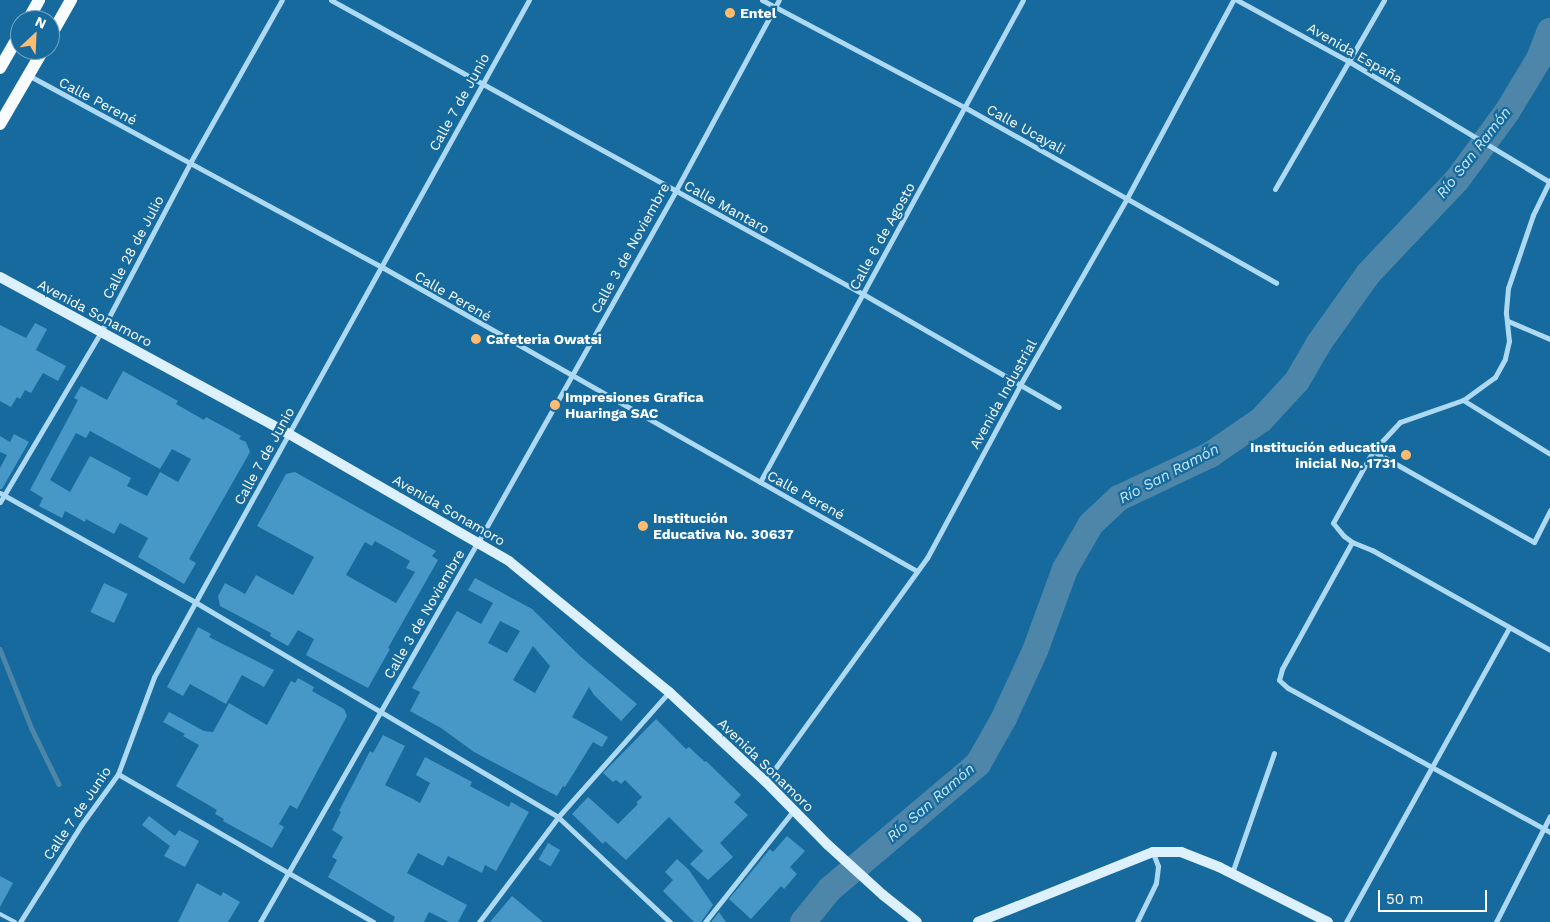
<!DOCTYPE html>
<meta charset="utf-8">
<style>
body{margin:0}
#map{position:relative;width:1550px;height:922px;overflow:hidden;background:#166a9d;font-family:"Work Sans",sans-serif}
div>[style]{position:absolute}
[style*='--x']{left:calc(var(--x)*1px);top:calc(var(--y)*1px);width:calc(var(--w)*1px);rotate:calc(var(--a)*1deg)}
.stream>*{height:4.5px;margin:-2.25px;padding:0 2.25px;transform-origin:2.25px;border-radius:2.25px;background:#4d86a8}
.river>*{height:26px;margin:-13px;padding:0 13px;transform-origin:13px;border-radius:13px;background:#4d86a8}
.building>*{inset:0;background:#4798c6;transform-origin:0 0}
.lane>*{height:4px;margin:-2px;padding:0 2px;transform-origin:2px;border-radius:2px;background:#add9f3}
.street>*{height:5px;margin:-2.5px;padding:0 2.5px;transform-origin:2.5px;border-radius:2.5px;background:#add9f3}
.secondary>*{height:10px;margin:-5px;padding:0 5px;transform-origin:5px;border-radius:5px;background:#dcf0fd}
.primary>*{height:12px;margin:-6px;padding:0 6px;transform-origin:6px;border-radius:6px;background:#f9fcff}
.dots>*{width:14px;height:14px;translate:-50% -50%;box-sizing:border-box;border:2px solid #166a9d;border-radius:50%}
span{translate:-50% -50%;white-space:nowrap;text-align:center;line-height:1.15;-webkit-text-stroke:4.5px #166a9d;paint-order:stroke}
.poi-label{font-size:14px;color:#fff;font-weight:700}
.left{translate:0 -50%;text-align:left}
.right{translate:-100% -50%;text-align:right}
.street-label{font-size:14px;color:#fff}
.water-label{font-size:15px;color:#c7e8fa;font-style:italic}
.north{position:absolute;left:10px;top:10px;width:50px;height:50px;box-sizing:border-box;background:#166a9d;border:1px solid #73a6c4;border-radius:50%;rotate:25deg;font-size:14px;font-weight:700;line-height:20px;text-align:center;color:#fff}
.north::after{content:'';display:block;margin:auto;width:18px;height:22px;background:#ffbb6f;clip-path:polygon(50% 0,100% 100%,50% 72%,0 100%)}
.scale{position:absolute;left:1378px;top:890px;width:109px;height:22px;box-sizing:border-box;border:2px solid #fff;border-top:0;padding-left:6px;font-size:15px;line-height:18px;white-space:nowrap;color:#fff;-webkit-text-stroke:4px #166a9d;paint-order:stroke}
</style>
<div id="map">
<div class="stream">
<i style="--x:0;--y:649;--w:86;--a:68.2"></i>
<i style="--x:32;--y:729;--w:61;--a:63.9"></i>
</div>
<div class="river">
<i style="--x:803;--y:922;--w:43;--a:-50.7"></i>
<i style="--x:830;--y:889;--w:194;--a:-40.2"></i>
<i style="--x:978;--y:764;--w:53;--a:-60.5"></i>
<i style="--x:1004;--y:718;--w:74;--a:-65.2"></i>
<i style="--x:1035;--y:651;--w:87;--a:-69.9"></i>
<i style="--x:1065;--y:569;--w:52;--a:-60"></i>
<i style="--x:1091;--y:524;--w:38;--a:-43"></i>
<i style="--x:1119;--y:498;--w:101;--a:-25.3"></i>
<i style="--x:1210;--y:455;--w:62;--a:-34.5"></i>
<i style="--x:1261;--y:420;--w:53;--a:-47.3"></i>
<i style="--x:1297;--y:381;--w:44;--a:-59.9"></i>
<i style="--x:1319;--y:343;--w:85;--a:-54.6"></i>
<i style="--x:1368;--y:274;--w:129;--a:-46.6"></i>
<i style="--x:1457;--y:180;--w:84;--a:-53.7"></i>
<i style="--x:1507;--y:112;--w:62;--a:-58.9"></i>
<i style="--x:1539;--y:59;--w:30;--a:-69"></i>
</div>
<div class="building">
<i style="clip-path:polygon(35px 323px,47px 329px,36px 350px,66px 366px,58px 381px,43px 373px,31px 393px,25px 390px,20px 399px,17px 397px,11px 407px,0 401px,0 325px,26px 338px)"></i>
<i style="clip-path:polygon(evenodd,123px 371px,178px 401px,176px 404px,204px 420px,206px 417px,241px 436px,239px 439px,246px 442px,250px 452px,189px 559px,196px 563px,184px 584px,138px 557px,148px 538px,120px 523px,114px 534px,86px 519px,85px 522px,65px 511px,62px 518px,39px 506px,43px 498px,30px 490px,78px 400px,74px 398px,81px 386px,107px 400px,123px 371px,90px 431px,160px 469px,172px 449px,191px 459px,178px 482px,160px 472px,147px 496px,127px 486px,131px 478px,90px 456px,70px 492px,50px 480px,76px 433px,86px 438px,90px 431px)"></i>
<i style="clip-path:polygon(14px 434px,29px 442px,2px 489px,0 489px,0 468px,7px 455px,0 452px,0 436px,10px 442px)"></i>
<i style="clip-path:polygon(evenodd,295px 472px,436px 551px,432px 556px,438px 560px,388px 648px,390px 649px,368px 688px,306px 655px,314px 639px,298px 630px,288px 646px,270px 636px,271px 633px,220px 606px,218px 596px,225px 583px,245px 594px,256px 575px,293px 595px,314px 557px,257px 526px,286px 474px,295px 472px,375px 541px,410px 561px,406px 568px,415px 572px,396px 603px,346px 575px,365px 542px,372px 546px,375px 541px)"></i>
<i style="clip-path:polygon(evenodd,475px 578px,532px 609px,580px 656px,637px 704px,621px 721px,594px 695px,589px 687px,572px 717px,608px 737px,602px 747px,593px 742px,565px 787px,563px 786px,557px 796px,474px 752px,441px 728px,410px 711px,420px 692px,412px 688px,457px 611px,481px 624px,493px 603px,468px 590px,475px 578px,500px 621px,520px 631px,507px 653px,488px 643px,500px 621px,475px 578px,533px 646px,550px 666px,535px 693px,513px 680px,533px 646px)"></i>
<i style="left:104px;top:583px;width:26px;height:32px;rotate:25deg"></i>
<i style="clip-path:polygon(198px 627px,211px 634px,209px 637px,274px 670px,264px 687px,242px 675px,226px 704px,190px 684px,183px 696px,167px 687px)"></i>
<i style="clip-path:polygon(298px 678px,314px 687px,312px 691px,344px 709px,347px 716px,297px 809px,290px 805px,279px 824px,284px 827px,272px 848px,223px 821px,224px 819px,215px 814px,217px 810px,176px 786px,199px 745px,183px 736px,185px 734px,163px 722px,169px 712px,204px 731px,213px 732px,229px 703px,267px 725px,291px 681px,295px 683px)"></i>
<i style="clip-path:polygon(656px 719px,686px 749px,689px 747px,705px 762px,706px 761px,741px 795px,734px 802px,748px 815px,720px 843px,733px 857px,708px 880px,690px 864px,703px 851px,669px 817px,626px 860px,605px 841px,603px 844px,572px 814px,588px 797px,618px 824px,638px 804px,636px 803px,642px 797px,625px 780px,621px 784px,616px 780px,613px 782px,603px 773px)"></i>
<i style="clip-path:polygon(383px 735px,405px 746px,385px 785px,413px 799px,420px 803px,430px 783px,416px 775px,425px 757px,472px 782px,470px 786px,509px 807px,511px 802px,529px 812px,496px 871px,485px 865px,482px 873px,448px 856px,443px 866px,418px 853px,407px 873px,467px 905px,458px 922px,449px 922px,429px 912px,424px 922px,393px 922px,395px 917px,328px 877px,337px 860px,332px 857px,343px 837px,332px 830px,341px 812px,339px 811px,370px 751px,373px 753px)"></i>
<i style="clip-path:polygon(149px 816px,175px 836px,179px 830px,199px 841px,185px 867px,164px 856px,170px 846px,142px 825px)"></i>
<i style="clip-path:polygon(787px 836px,805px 851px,790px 867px,797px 874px,784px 889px,781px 886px,751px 919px,729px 899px,770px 849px,773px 852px)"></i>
<i style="left:548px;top:843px;width:14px;height:19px;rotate:30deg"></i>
<i style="clip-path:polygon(677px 859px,689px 870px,713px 905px,701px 922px,694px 922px,663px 891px,673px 880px,665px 872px)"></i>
<i style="clip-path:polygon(0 876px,13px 883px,0 907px)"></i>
<i style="clip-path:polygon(197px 883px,221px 896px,223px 892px,240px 902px,228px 922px,178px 922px)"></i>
<i style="clip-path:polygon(512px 896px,524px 906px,543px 922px,490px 922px)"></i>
<i style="clip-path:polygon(719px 912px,726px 922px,711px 922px)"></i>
</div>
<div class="lane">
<i style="--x:0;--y:914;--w:17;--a:28"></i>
</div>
<div class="street">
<i style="--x:331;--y:0;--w:608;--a:28.93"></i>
<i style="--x:863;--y:294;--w:226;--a:30"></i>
<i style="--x:762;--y:0;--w:231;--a:27.9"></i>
<i style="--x:966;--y:108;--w:356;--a:29.4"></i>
<i style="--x:1237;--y:0;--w:129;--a:28.8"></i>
<i style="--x:1350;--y:62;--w:233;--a:31"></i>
<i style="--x:28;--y:75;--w:403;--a:28.5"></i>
<i style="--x:382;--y:267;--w:615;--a:29.61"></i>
<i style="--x:1550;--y:180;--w:39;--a:116"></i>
<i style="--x:1533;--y:215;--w:77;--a:108.9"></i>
<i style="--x:1508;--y:288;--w:25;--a:95"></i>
<i style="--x:1506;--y:313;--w:28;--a:84"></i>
<i style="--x:1509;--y:341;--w:18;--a:103"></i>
<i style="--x:1505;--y:359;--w:21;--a:119"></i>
<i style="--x:1495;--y:377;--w:39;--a:144"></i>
<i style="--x:1463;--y:400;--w:67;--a:160.8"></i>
<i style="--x:1400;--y:422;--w:40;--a:133"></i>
<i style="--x:1373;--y:451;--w:82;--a:119.1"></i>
<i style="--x:1333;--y:523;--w:17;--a:50"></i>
<i style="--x:1344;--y:536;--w:10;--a:37"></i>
<i style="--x:1352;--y:542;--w:22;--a:22"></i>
<i style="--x:1372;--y:550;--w:204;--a:29.3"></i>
<i style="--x:1275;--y:189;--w:218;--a:-60"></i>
<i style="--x:1508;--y:321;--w:46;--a:23.2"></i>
<i style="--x:1463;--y:400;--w:102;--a:31.8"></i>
<i style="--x:1373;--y:451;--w:185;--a:29.5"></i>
<i style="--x:1534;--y:542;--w:36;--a:-63"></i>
<i style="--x:760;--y:482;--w:549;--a:-61.38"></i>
<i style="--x:0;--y:493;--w:223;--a:29.2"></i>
<i style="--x:195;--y:602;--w:422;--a:30.6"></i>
<i style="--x:558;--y:817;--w:154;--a:43.2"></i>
<i style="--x:0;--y:502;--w:198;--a:-59.3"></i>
<i style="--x:101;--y:332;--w:191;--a:-62.2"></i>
<i style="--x:190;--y:163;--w:187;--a:-60.6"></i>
<i style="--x:1352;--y:542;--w:145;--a:118.9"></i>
<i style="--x:1282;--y:669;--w:11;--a:105"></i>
<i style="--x:1279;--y:680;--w:12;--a:42"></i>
<i style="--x:1288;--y:688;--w:299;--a:28.8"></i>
<i style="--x:118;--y:774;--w:295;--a:30.1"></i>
<i style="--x:766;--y:781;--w:275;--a:-54.2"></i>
<i style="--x:927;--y:558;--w:196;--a:-61.7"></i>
<i style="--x:1020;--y:385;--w:215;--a:-60.2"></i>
<i style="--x:1127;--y:198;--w:225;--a:-61.8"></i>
<i style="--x:1232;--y:873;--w:127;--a:-70.7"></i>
<i style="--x:20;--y:922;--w:115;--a:-57.8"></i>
<i style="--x:81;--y:825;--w:63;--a:-54"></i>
<i style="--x:118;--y:774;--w:103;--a:-69.6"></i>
<i style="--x:154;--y:677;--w:774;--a:-61.02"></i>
<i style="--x:260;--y:922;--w:438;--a:-60.2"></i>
<i style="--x:478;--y:542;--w:402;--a:-60.6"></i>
<i style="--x:675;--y:192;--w:218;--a:-61.6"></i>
<i style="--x:479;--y:922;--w:131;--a:-53"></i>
<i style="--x:558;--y:817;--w:167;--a:-48.4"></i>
<i style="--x:705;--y:922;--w:142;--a:-51.6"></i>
<i style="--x:1137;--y:922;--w:43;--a:-64"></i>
<i style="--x:1156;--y:883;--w:17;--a:-83"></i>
<i style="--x:1158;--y:866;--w:14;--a:-111"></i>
<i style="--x:1346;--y:922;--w:336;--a:-61"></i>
<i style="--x:1496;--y:922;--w:119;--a:-63"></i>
</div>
<div class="secondary">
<i style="--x:0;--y:277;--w:329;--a:28.5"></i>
<i style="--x:289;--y:434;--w:254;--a:30"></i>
<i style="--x:509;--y:561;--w:207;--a:39.3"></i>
<i style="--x:669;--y:692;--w:132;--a:42.9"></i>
<i style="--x:766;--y:782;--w:88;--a:45.5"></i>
<i style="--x:828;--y:845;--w:74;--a:42.3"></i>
<i style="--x:883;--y:895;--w:43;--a:38.5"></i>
<i style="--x:978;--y:922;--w:188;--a:-21.8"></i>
<i style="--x:1153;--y:852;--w:28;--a:0"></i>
<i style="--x:1181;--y:852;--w:41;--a:21.5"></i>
<i style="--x:1219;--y:867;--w:122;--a:26.8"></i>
</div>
<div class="primary">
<i style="--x:28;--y:20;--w:23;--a:-61"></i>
<i style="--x:50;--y:37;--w:43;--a:-60.4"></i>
<i style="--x:0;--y:68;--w:39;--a:-60"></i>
<i style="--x:0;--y:124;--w:86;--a:-59.8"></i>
</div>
<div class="dots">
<i style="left:730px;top:13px;background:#ffbb6f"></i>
<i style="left:476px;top:339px;background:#ffbb6f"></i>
<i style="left:555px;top:405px;background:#ffbb6f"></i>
<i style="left:1406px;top:455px;background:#ffbb6f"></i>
<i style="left:643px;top:526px;background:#ffbb6f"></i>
</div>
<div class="poi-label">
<span class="left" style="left:740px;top:13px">Entel</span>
<span class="left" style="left:486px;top:339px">Cafeteria Owatsi</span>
<span class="left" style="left:565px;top:405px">Impresiones Grafica<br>Huaringa SAC</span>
<span class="right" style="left:1396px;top:455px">Institución educativa<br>inicial No. 1731</span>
<span class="left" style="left:653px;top:526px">Institución<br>Educativa No. 30637</span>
</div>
<div class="street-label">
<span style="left:1355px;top:53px;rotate:30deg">Avenida España</span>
<span style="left:98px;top:101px;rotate:28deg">Calle Perené</span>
<span style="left:459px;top:102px;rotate:-61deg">Calle 7 de Junio</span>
<span style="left:1026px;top:129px;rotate:29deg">Calle Ucayali</span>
<span style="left:727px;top:207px;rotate:29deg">Calle Mantaro</span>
<span style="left:882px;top:236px;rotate:-61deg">Calle 6 de Agosto</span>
<span style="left:133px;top:247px;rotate:-62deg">Calle 28 de Julio</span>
<span style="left:630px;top:248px;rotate:-61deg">Calle 3 de Noviembre</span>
<span style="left:453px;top:296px;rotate:30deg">Calle Perené</span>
<span style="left:95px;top:313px;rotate:28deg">Avenida Sonamoro</span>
<span style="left:1003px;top:394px;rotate:-61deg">Avenida Industrial</span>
<span style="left:264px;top:456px;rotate:-61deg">Calle 7 de Junio</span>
<span style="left:806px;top:495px;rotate:29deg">Calle Perené</span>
<span style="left:449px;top:510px;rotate:30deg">Avenida Sonamoro</span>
<span style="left:424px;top:614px;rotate:-60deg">Calle 3 de Noviembre</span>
<span style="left:766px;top:765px;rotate:44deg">Avenida Sonamoro</span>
<span style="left:77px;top:813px;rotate:-56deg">Calle 7 de Junio</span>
</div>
<div class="water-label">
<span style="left:1474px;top:153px;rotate:-52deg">Río San Ramón</span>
<span style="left:1169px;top:474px;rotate:-28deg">Río San Ramón</span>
<span style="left:931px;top:803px;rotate:-41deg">Río San Ramón</span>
</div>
<div class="north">N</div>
<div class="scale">50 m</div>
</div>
